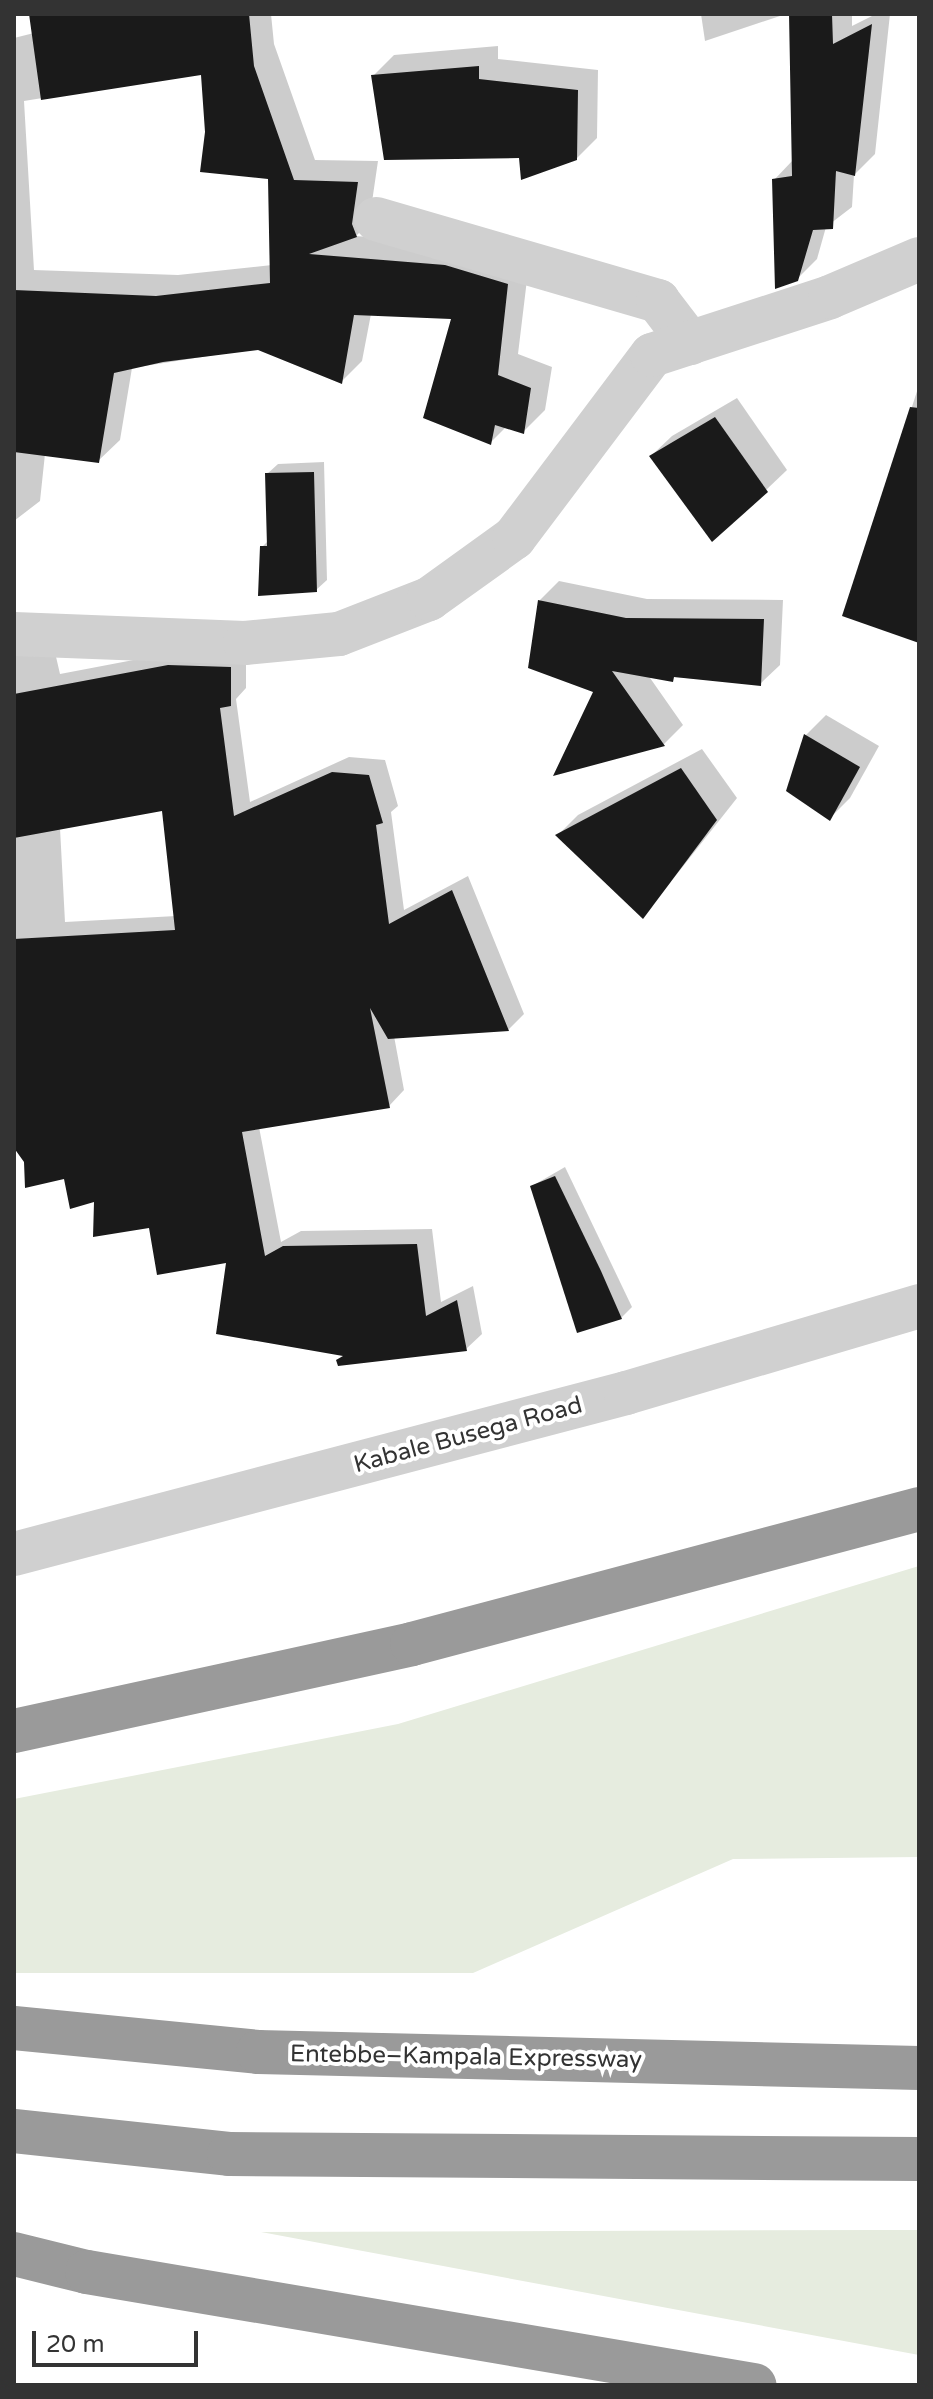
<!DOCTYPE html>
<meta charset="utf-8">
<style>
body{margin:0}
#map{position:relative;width:933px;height:2399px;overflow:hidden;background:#fff;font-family:"Varela Round",sans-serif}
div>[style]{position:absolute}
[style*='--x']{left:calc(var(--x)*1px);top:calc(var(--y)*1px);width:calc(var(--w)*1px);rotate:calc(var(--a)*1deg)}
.green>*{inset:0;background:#e6ecdf}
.shadow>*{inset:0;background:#0003}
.building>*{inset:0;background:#1a1a1a}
.minor>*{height:44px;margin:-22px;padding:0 22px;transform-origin:22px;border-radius:22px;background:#d0d0d0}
.highway>*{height:44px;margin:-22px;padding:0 22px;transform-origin:22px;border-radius:22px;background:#9a9a9a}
span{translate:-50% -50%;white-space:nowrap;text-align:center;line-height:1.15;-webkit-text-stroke:8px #fff;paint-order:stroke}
.street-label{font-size:24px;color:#333}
.frame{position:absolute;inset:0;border:16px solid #333;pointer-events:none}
.scale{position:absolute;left:32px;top:2331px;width:166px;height:36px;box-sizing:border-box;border:4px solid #333;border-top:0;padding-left:10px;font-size:24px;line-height:28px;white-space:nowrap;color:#333;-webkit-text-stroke:6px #fff;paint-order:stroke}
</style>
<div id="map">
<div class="green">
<i style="clip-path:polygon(919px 1566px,919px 1857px,733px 1859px,473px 1973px,14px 1973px,14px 1799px,398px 1724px)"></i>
<i style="clip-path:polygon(919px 2230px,919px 2355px,261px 2232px,877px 2230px)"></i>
</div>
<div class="shadow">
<i style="clip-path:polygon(evenodd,31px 14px,271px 14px,274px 44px,315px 160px,378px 161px,372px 202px,377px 215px,356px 236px,467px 245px,529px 263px,518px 354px,552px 367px,545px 410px,524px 431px,507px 426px,490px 443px,454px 317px,371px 314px,362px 361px,341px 382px,259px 348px,132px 368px,120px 440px,98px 461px,45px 454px,40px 501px,14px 521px,14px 38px,34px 33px,31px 14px,203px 72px,207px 132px,270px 178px,272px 265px,178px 275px,34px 270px,24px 101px,203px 72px)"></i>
<i style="clip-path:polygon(701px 14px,786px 14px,705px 41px)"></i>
<i style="clip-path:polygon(791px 14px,852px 14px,852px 26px,876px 14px,890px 14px,875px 154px,854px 175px,852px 207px,826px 227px,817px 259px,797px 279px,774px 180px,793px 160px)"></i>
<i style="clip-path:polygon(498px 46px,498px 59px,598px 70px,597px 138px,576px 159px,521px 156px,373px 76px,394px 55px)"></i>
<i style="clip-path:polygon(919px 385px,919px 641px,845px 615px)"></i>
<i style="clip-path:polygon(737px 398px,787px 470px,766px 490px,651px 456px,672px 436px)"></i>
<i style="clip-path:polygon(324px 462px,327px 580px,316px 590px,262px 547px,269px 540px,267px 474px,278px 464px)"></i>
<i style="clip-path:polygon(559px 581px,647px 599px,783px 600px,780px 665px,760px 684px,648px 675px,683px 725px,664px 744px,557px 773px,596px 690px,540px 600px)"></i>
<i style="clip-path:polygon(evenodd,14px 644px,54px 648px,60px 674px,186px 650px,246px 652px,246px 688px,236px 699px,250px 802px,349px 757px,385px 760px,398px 806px,391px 812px,404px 910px,468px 876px,524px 1014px,508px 1030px,394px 1036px,404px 1090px,389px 1106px,259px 1127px,281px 1242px,301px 1231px,432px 1229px,441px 1302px,473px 1286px,482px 1334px,466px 1349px,347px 1355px,228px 1260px,96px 1199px,66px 1177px,26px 1162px,14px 1145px,14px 644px,164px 809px,176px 916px,65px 922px,60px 828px,164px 809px)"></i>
<i style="clip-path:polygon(826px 715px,879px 746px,850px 798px,830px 818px,806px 735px)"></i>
<i style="clip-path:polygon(702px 749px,737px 798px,643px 917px,558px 835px,578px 815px)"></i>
<i style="clip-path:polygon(565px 1167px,632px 1307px,621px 1318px,532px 1186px)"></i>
</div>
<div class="building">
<i style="clip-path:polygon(29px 14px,249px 14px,254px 66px,294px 180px,358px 182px,352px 224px,357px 237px,309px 254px,445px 265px,508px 284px,498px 375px,531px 388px,524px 434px,495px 425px,491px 445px,423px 418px,451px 319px,354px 315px,342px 384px,258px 350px,163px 362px,114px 373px,99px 463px,14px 452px,14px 290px,156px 296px,270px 283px,268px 179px,200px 172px,205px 132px,201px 75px,41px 100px)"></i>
<i style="clip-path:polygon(789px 14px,832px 14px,833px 44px,872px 24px,855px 176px,836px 171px,833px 229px,813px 230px,798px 281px,775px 289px,772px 179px,792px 176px)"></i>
<i style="clip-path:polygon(479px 66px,479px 79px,578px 90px,577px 160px,521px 180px,519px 158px,384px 160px,371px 75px)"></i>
<i style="clip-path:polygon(910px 407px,919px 408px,919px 643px,842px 616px)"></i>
<i style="clip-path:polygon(715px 417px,768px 492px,712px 542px,649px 456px)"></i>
<i style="clip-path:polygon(314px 472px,317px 592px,258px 596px,260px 546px,267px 546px,265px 473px)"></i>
<i style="clip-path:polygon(538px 600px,626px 618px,764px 619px,761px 686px,674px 677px,673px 682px,612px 671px,665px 746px,553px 776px,593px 692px,528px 668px)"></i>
<i style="clip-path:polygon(168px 665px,231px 667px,231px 706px,220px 708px,234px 816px,332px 772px,369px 775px,383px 823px,376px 825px,389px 924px,452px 890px,509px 1031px,388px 1039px,370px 1008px,390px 1108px,242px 1132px,265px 1256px,283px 1246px,417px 1244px,426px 1316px,457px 1300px,467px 1351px,338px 1366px,336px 1360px,343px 1356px,216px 1334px,226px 1263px,157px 1275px,149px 1228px,93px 1237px,94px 1202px,70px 1209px,64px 1179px,25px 1188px,24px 1162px,14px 1148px,14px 939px,175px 930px,162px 811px,14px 838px,14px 694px)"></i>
<i style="clip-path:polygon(804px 734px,860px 767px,830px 821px,786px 791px)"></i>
<i style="clip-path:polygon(681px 768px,717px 820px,643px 919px,555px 835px)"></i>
<i style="clip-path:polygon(555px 1176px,601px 1271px,622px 1319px,577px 1333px,530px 1186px)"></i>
</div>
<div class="minor">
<i style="--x:376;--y:219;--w:294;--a:16.2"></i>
<i style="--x:658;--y:301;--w:53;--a:52.7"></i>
<i style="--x:14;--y:634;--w:231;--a:2.2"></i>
<i style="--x:245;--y:643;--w:94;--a:-5.5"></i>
<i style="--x:339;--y:634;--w:97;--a:-21.3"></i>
<i style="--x:429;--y:599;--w:105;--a:-35.7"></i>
<i style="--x:514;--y:538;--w:229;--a:-53"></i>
<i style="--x:652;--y:355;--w:187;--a:-18"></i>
<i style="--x:830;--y:297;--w:97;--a:-23.1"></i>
<i style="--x:14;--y:1554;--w:633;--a:-14.74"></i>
<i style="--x:626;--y:1393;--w:306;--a:-16.5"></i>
</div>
<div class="highway">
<i style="--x:14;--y:1731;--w:407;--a:-12.3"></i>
<i style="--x:412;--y:1644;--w:525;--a:-14.91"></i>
<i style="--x:14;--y:2028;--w:245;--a:5.6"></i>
<i style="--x:258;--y:2052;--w:661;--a:1.39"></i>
<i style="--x:14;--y:2131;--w:216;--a:6.1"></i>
<i style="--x:229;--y:2154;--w:690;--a:0.42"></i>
<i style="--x:14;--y:2254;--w:75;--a:13.9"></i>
<i style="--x:87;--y:2272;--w:677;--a:9.62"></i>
</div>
<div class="street-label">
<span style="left:468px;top:1435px;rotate:-15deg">Kabale Busega Road</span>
<span style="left:466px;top:2057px;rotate:1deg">Entebbe–Kampala Expressway</span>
</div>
<div class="frame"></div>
<div class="scale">20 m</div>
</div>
